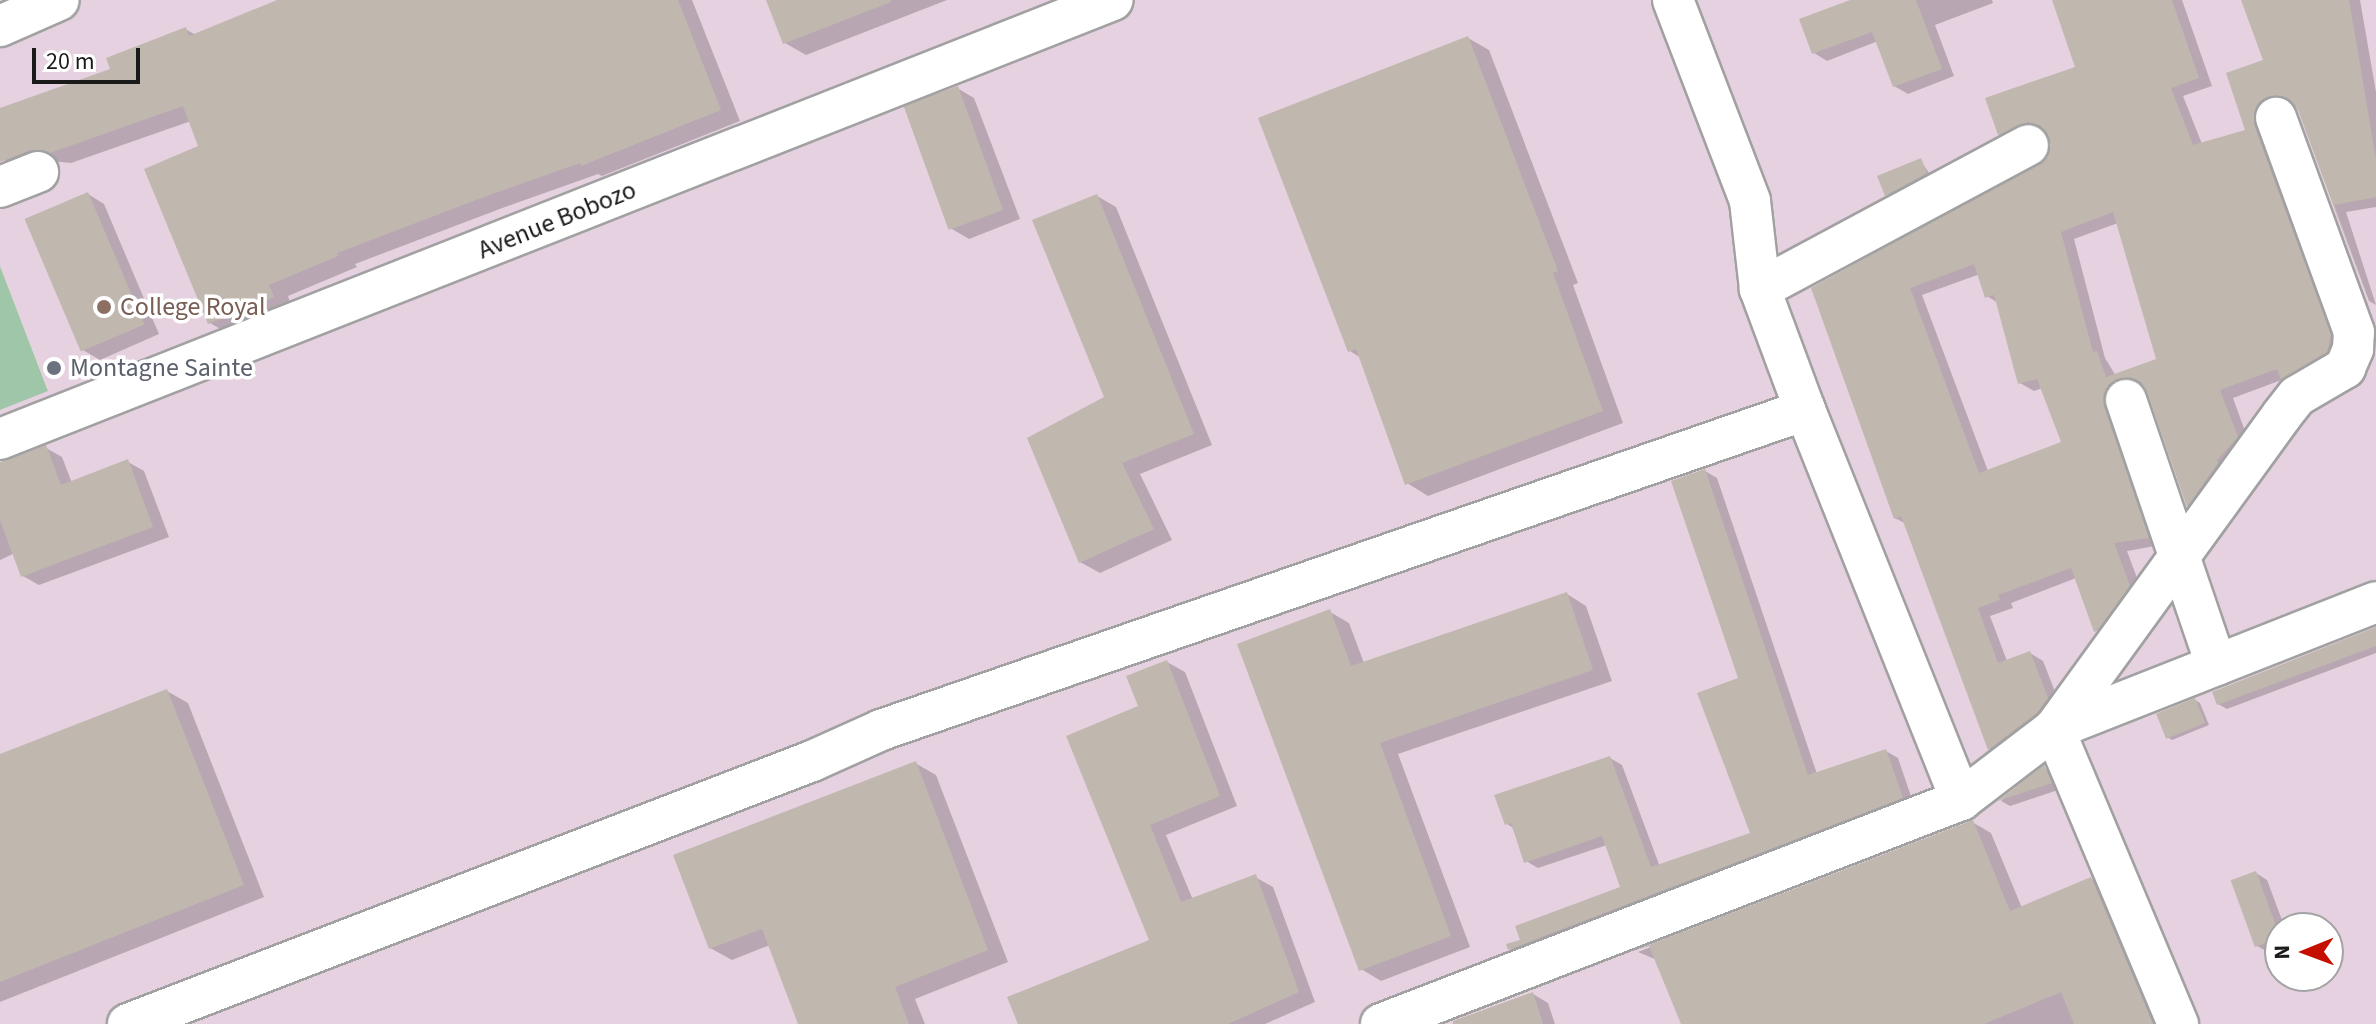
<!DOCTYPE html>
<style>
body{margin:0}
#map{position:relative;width:2376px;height:1024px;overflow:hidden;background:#ede9df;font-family:"Source Sans 3",sans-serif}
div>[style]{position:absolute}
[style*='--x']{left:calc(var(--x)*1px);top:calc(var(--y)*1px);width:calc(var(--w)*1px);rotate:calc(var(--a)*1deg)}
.industrial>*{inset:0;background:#e6d1e0}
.cemetery>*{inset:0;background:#a0c6a9}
.shadow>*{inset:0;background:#0003}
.building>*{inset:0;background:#c0b8af;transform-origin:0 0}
.roads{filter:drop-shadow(2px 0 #a1a1a1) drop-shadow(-2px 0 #a1a1a1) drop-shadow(0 2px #a1a1a1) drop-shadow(0 -2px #a1a1a1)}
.minor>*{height:40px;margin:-20px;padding:0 20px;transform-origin:20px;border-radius:20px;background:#fff}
.dots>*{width:22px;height:22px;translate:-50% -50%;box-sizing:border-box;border:4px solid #fff;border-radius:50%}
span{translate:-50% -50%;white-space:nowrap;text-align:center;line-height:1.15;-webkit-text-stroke:7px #fff;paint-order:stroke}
.street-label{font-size:26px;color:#1a1a1a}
.education-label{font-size:26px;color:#785e54}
.left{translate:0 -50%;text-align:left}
.worship-label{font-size:26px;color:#5b616d}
.north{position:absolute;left:2264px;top:912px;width:80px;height:80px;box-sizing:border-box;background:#fff;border:2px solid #a3a3a3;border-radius:50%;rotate:269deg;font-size:22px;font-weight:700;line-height:32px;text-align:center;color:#1a1a1a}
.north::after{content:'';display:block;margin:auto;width:28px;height:36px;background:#c51000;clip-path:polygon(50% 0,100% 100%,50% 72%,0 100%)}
.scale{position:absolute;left:32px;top:48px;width:108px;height:36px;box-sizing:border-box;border:4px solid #1a1a1a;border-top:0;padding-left:10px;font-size:24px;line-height:28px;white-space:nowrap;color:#1a1a1a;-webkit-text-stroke:6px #fff;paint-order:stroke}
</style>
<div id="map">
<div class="industrial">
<i style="clip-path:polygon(evenodd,0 0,2376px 0,2376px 1024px,0 1024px,0 410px,48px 390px,0 266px,0 0,2280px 928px,2328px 928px,2328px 976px,2280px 976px,2280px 928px)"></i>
</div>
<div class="cemetery">
<i style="clip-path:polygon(0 266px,48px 391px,0 410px)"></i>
</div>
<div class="shadow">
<i style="clip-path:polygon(286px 0,692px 0,740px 121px,602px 176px,598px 174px,505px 207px,355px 264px,357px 267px,288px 296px,292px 308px,229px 334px,210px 323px,201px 147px,191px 121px,71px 163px,51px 161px,23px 171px,4px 160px,0 150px,0 110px,113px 70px,185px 29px,196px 35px)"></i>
<i style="clip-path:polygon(768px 0,947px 0,806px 55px,785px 43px)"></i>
<i style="clip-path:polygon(1855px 0,1992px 0,1993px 3px,1935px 25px,1954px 76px,1908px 94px,1894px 86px,1878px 41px,1827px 61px,1814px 53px)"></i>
<i style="clip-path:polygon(evenodd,2054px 0,2182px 0,2212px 86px,2183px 96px,2202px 144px,2247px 131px,2265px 61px,2246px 0,2360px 0,2376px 92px,2376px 207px,2346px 212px,2376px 305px,2369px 301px,2299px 109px,2295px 102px,2281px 104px,2344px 344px,2296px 386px,2284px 379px,2233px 398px,2250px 445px,2201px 513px,2188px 506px,2149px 391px,2144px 384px,2132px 385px,2161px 545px,2127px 551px,2143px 594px,2110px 638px,2096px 630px,2076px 578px,2011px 603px,2013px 608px,1990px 616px,2007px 661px,2030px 653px,2043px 661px,2061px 707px,2003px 756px,1990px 749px,1906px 524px,1895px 518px,1813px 289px,2049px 159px,2053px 145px,2043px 129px,2013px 142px,1999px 134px,2077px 68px,2054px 0,2118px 223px,2159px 360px,2116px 376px,2105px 358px,2074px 239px,2118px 223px,2054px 0,1980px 274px,1987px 296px,1998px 303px,2020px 383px,2034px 391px,2043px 388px,2064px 443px,1988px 471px,1922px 295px,1980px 274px)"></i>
<i style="clip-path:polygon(1468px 38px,1489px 50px,1578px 283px,1573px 285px,1623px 423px,1428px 496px,1407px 483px,1361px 358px,1350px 351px)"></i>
<i style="clip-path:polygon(957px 88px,974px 98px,1020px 219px,969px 239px,952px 229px)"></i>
<i style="clip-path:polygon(1921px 161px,1931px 176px,1891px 197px,1887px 194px)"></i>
<i style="clip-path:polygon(88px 194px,104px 204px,159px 334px,100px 360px,83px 350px)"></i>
<i style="clip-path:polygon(1097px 196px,1116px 207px,1212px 445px,1140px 474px,1172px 540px,1100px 573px,1080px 562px,1106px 398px)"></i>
<i style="clip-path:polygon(46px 448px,62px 457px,72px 483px,128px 462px,144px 471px,169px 537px,39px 585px,23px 576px,15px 553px,0 560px,0 464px)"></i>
<i style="clip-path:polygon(1705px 471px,1717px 478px,1817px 774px,1886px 751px,1898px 758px,1914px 805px,1522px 956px,1510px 949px,1622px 889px,1607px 845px,1538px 868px,1526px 861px,1513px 828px,1507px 824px,1610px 758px,1622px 765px,1660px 867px,1752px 835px,1740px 680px)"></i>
<i style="clip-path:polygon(1567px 594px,1586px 606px,1612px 681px,1398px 754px,1470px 947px,1381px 981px,1361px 969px,1330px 612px,1349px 623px,1364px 663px)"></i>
<i style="clip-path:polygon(2376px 629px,2376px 653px,2227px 709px,2218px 704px)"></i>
<i style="clip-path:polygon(1167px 662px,1185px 672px,1237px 806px,1166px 835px,1193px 900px,1255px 877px,1273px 887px,1315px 1002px,1265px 1024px,1020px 1024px,1152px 941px,1141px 707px)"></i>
<i style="clip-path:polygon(167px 691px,188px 703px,264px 897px,0 1002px,0 757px)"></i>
<i style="clip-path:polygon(2195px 700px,2200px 703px,2209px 725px,2172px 740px,2167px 737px)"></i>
<i style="clip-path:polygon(915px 763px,936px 775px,1008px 962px,915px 999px,925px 1024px,800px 1024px,770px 945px,732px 960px,710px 948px)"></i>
<i style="clip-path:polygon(2044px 768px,2055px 774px,2061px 789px,2010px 806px,2001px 801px)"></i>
<i style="clip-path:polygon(1972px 822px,1991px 833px,2022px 908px,2091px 879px,2110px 890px,2166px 1024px,1684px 1024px,1657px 960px,1638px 952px)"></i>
<i style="clip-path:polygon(2256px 873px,2267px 880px,2285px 928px,2280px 928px,2280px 948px,2268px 952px,2257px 946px)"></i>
<i style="clip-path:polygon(1533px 994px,1548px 1003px,1555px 1024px,1466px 1024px)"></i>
</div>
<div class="building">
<i style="clip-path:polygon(277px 0,678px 0,721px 110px,581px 166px,580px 163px,484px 197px,337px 253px,338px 256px,269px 285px,274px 297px,208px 324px,144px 169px,198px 146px,183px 106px,50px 153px,30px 150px,0 162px,0 108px,110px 69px,106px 58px,186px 27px,189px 36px)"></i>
<i style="clip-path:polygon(766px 0,891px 0,891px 2px,783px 44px)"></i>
<i style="clip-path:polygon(1850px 0,1916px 0,1942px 69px,1893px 87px,1872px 32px,1812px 54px,1799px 19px)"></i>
<i style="clip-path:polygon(evenodd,2052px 0,2172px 0,2199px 78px,2171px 88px,2193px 145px,2245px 130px,2226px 73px,2263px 60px,2241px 0,2349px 0,2376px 159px,2376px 197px,2334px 205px,2369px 302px,2298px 110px,2291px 101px,2281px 96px,2267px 97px,2254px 113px,2254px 125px,2331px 335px,2327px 352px,2281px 380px,2277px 369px,2220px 390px,2238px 437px,2217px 460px,2218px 463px,2187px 507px,2147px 392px,2141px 382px,2130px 377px,2118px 379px,2108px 385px,2103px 396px,2104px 407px,2149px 538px,2114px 543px,2130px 586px,2097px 631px,2094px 632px,2071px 568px,1998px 595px,2000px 600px,1978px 608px,1998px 663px,2030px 651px,2048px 698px,2037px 713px,1988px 750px,1901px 516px,1894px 519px,1811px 288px,2047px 158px,2051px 145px,2041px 126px,2028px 122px,1998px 135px,1985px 98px,2075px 67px,2052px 0,2113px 212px,2156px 359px,2106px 377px,2097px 351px,2093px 352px,2061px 232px,2113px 212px,2052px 0,1974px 264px,1985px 298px,1994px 295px,2018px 384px,2037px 379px,2061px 442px,1979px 473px,1910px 288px,1974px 264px)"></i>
<i style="clip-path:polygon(1468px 36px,1558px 271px,1553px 273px,1603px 411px,1405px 485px,1356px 349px,1348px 352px,1258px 118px)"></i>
<i style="left:958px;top:86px;width:132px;height:58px;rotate:70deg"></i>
<i style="clip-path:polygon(1921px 158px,1927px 173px,1885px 196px,1877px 176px)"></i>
<i style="left:88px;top:192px;width:144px;height:69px;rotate:67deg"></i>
<i style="clip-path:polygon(1097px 194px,1194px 434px,1122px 463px,1154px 529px,1079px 563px,1027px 438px,1104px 397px,1032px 220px)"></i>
<i style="clip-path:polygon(46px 445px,61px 485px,128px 459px,153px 527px,21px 577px,0 520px,0 462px)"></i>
<i style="clip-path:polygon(1705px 469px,1808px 775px,1886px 749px,1903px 798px,1508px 950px,1506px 944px,1520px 940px,1515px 926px,1620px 887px,1602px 836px,1524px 863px,1511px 823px,1505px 825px,1494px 795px,1610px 756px,1651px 867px,1750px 833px,1697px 693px,1738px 678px,1671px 481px)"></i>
<i style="clip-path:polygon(1567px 592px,1593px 670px,1380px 743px,1451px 936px,1359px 971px,1237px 644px,1330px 609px,1351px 666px)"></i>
<i style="clip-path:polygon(2376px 627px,2376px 646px,2217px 705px,2212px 692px)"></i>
<i style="clip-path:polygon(1167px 660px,1220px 796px,1150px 825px,1181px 902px,1256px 874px,1299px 992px,1228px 1024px,1018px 1024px,1007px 997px,1149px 940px,1066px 736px,1138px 706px,1126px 676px)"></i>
<i style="clip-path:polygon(167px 689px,244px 885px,0 982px,0 754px)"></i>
<i style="left:2195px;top:698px;width:27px;height:42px;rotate:68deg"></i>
<i style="clip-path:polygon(916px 761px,988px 950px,895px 987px,909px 1024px,798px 1024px,762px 929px,709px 949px,673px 855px)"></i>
<i style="clip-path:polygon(2044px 765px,2052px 783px,1998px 801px)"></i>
<i style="clip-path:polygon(1973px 820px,2010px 911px,2091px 877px,2153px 1024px,2074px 1024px,2061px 992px,1984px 1024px,1681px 1024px,1649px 946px,1633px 951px)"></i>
<i style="left:2256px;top:871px;width:71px;height:27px;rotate:70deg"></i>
<i style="clip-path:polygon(1533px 992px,1543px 1024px,1453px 1024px,1453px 1021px)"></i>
</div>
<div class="roads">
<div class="minor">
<i style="--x:1673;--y:0;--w:215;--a:69"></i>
<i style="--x:1750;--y:201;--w:89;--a:83.5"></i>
<i style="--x:1760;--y:289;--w:129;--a:69.6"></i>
<i style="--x:1805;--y:410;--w:420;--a:68.2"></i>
<i style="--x:0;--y:26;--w:64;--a:-23.8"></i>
<i style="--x:0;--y:187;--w:41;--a:-21.5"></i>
<i style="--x:1760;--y:289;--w:304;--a:-28.2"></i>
<i style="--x:2126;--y:400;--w:280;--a:71.2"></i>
<i style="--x:0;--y:439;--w:1196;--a:-21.53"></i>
<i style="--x:128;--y:1024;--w:733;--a:-21.03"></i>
<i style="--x:812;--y:761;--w:76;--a:-24.2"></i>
<i style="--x:881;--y:730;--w:978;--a:-19.1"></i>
<i style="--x:1381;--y:1024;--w:622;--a:-21.12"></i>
<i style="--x:1961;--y:800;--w:117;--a:-37.4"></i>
<i style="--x:2054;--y:729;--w:346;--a:-21.5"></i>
<i style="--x:2178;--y:1024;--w:320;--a:-112.8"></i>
<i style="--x:2054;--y:729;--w:388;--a:-54"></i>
<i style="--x:2282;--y:415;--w:24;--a:-52"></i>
<i style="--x:2297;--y:396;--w:56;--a:-30.3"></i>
<i style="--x:2345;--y:368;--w:21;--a:-67"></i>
<i style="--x:2353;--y:349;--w:17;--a:-87"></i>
<i style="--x:2354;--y:332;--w:228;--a:-110"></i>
</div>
</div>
<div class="dots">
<i style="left:104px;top:307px;background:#8d6e63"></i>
<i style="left:54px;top:368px;background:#6b7280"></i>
</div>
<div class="street-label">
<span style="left:557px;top:220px;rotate:-22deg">Avenue Bobozo</span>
</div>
<div class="education-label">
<span class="left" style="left:120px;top:307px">College Royal</span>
</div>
<div class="worship-label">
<span class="left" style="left:70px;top:368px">Montagne Sainte</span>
</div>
<div class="north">N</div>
<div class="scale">20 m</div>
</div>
